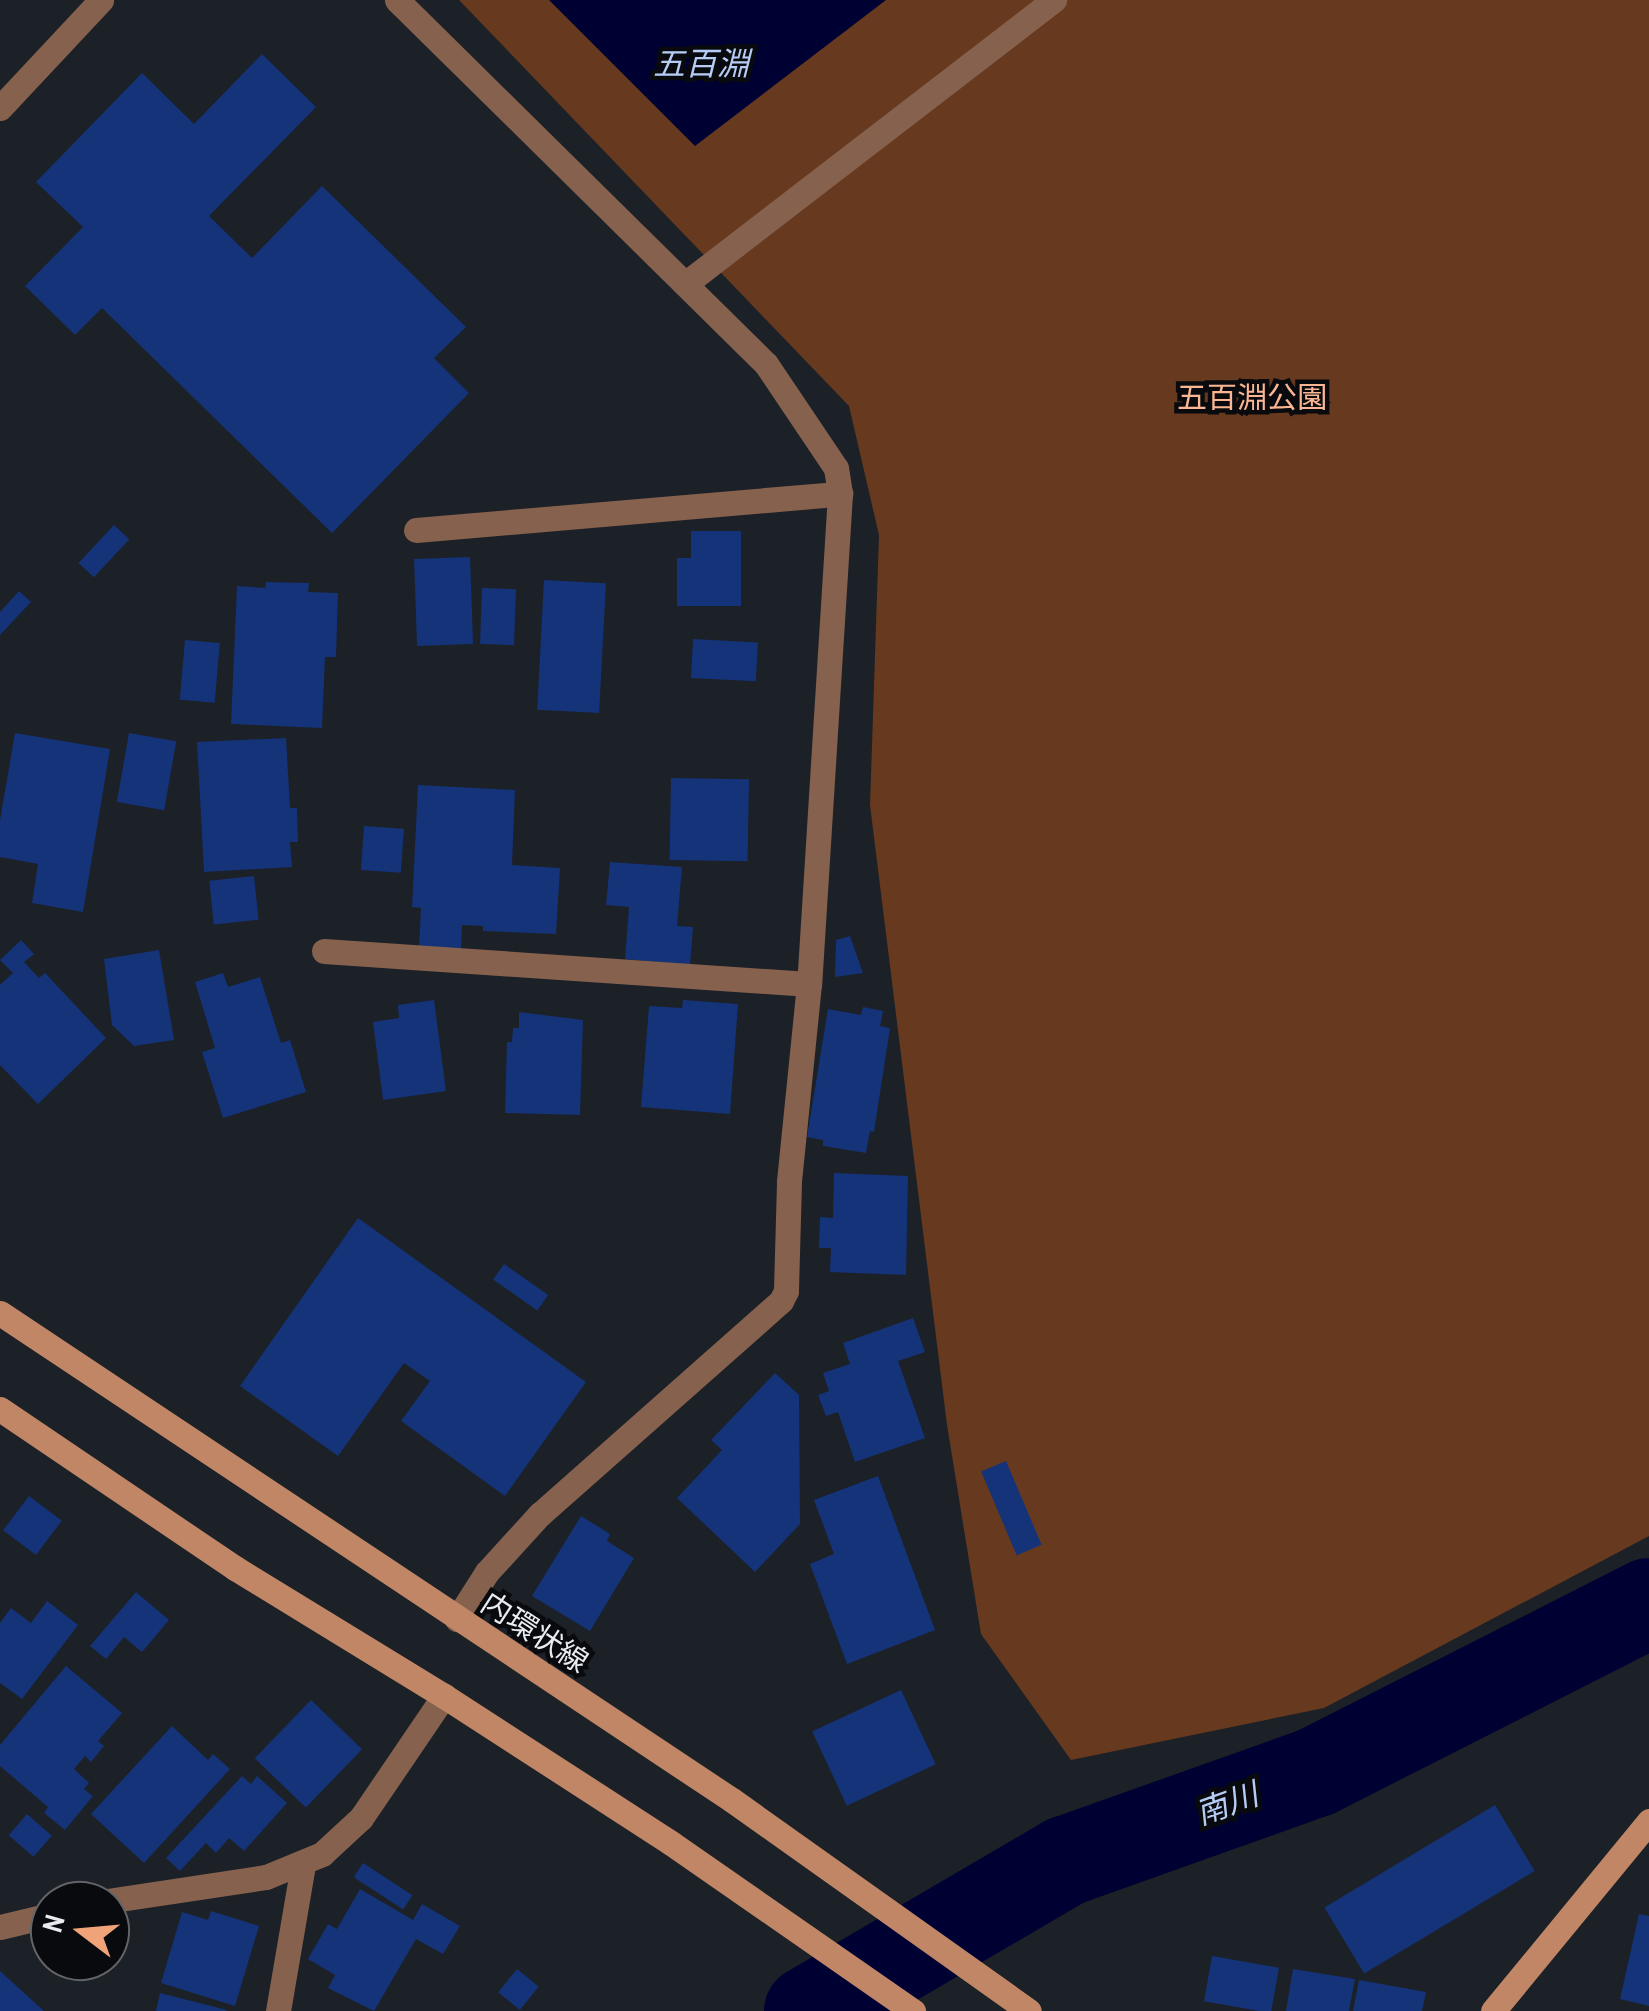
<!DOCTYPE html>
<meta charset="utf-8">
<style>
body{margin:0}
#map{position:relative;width:1649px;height:2011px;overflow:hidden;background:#1c2027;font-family:"Archivo Narrow","Noto Sans JP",sans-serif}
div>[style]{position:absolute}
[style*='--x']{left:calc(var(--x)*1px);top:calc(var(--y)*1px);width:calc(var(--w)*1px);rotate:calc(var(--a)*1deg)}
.green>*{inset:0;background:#67391e}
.water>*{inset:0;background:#000133}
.river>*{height:90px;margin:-45px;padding:0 45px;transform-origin:45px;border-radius:45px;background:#000133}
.building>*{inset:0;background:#153379;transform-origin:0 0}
.street>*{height:25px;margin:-12.5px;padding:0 12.5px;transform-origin:12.5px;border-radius:12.5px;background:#86614e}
.secondary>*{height:25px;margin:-12.5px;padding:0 12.5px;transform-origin:12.5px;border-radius:12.5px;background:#c08666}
span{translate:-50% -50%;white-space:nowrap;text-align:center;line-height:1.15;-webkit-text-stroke:9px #080a0d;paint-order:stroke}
.park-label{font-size:30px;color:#fab692}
.street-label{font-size:30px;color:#e8ebf0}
.water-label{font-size:32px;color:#b6ccf4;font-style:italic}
.north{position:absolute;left:30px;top:1881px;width:100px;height:100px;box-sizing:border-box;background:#080a0d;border:2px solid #626468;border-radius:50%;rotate:286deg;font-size:28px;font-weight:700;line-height:40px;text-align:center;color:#e8ebf0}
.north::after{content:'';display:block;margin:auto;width:35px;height:45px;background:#f0a279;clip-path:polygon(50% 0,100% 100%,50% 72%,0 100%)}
</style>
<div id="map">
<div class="green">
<i style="clip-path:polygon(459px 0,1649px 0,1649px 1536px,1324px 1708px,1071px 1760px,981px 1634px,947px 1425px,870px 805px,879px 535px,849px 406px)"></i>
</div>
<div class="water">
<i style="clip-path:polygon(549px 0,886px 0,695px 146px)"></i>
</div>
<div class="river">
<i style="--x:809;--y:2011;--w:298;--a:-30.3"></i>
<i style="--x:1066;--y:1861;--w:265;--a:-19.6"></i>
<i style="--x:1316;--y:1772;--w:373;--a:-26.9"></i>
</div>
<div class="building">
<i style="clip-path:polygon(262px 54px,316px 107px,209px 216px,252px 258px,322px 186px,466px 327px,434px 358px,469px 393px,332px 533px,102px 308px,75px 335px,25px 286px,83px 227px,36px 182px,142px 73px,194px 124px)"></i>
<i style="left:114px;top:525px;width:21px;height:52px;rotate:43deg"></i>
<i style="clip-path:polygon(691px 531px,741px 531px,741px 606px,677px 606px,677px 558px,691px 558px)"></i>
<i style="left:470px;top:557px;width:87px;height:56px;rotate:88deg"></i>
<i style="left:544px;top:580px;width:62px;height:130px;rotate:3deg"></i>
<i style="clip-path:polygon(266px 582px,309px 583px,308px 592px,338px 593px,336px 657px,325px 657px,322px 728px,231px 724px,237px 586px,265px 588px)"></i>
<i style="left:482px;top:588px;width:34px;height:56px;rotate:2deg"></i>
<i style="clip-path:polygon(19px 591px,31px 602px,0 635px,0 612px)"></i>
<i style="left:693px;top:639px;width:65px;height:39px;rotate:3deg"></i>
<i style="left:185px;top:640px;width:35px;height:60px;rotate:5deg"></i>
<i style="clip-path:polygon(15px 733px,110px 749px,83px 912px,32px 903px,38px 864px,0 857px,0 820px)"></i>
<i style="left:129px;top:733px;width:48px;height:70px;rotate:10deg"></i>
<i style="clip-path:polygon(286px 738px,290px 808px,297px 808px,298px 842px,290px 842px,292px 867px,204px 872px,197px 742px)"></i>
<i style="left:671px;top:778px;width:78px;height:82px;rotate:1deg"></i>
<i style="clip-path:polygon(418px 785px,515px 790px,512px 865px,560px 868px,556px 934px,483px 931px,483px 926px,462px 925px,461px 949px,419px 948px,421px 908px,412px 907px)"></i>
<i style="left:364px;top:826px;width:40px;height:44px;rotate:4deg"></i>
<i style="clip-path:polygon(610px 862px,682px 867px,677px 926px,693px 927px,690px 965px,625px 959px,629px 907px,606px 905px)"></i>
<i style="left:254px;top:876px;width:44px;height:45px;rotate:84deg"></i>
<i style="clip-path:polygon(850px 936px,863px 973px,835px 977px,836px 940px)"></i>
<i style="clip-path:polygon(21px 940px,34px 954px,24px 962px,39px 978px,45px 973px,106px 1038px,38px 1104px,0 1065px,0 985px,13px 973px,0 960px)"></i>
<i style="clip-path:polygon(159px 950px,174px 1040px,134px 1046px,112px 1025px,104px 959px)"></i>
<i style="clip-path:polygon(223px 973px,228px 987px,260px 977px,281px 1043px,290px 1040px,306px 1092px,223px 1118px,202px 1052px,215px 1048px,195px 982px)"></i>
<i style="clip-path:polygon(434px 1000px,446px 1091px,383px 1100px,373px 1022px,399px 1018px,398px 1005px)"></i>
<i style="clip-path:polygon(683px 1000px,738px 1004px,730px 1114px,641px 1107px,649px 1006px,682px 1008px)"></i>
<i style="clip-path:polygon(863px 1007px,883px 1011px,880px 1026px,890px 1028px,874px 1132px,870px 1131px,866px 1153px,823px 1146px,823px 1140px,807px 1137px,828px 1009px,861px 1015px)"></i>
<i style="clip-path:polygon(519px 1012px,583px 1020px,580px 1115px,505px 1113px,507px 1042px,512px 1042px,513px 1028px,519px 1028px)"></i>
<i style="clip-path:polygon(834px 1173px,908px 1176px,906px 1275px,830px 1272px,831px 1248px,819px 1248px,820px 1217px,833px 1218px)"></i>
<i style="clip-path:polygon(358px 1218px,586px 1382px,505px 1496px,401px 1421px,430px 1381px,404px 1363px,338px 1456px,240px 1386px)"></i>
<i style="left:504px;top:1264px;width:54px;height:19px;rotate:35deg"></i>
<i style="clip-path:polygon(913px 1318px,925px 1352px,898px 1361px,925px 1438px,855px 1462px,838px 1412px,826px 1416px,818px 1395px,829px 1391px,823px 1373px,850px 1364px,843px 1343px)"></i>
<i style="clip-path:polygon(775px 1373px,799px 1395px,800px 1524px,755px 1572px,677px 1498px,722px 1450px,711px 1440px)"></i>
<i style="left:1006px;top:1461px;width:91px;height:27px;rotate:67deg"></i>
<i style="clip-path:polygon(878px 1476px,935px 1630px,847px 1664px,810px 1564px,834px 1554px,814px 1500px)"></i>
<i style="left:29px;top:1496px;width:41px;height:43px;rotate:37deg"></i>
<i style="clip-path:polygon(581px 1516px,610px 1534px,607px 1541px,634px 1558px,590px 1631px,532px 1596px)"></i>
<i style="clip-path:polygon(136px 1592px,169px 1620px,142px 1652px,124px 1637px,106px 1659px,90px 1646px)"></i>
<i style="clip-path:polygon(47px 1601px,78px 1625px,22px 1699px,0 1683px,0 1623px,11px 1608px,31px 1623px)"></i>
<i style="clip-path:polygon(66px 1666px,122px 1713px,98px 1741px,104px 1746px,91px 1762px,85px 1756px,74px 1769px,89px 1783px,84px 1789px,93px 1796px,65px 1830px,44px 1813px,48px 1807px,0 1766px,0 1745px)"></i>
<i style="left:901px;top:1690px;width:82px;height:98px;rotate:65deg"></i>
<i style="left:311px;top:1700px;width:71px;height:81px;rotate:44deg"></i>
<i style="clip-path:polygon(172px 1726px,208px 1760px,213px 1754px,230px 1769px,144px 1863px,91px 1814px)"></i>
<i style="clip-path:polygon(242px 1776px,251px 1784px,257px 1776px,287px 1803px,244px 1851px,229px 1838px,216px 1853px,206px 1843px,180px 1871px,166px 1858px)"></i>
<i style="left:1495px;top:1805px;width:77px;height:199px;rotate:59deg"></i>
<i style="left:27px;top:1814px;width:33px;height:28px;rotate:41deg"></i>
<i style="left:363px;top:1863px;width:59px;height:17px;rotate:33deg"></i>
<i style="clip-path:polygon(360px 1889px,413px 1920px,422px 1904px,460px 1926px,443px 1954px,416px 1939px,374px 2011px,328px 1988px,335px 1975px,308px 1959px,328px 1924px,337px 1929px)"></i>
<i style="clip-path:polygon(211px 1911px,259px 1926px,235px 2006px,161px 1983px,182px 1912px,208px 1920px)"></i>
<i style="clip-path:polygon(1639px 1914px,1649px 1916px,1649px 2006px,1620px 1999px)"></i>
<i style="left:1212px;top:1956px;width:68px;height:46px;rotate:10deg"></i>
<i style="left:517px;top:1969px;width:28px;height:30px;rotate:39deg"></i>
<i style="clip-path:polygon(1293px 1969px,1355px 1979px,1349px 2011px,1286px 2011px)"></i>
<i style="clip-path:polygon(0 1971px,44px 2011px,0 2011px)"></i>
<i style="clip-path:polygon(1359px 1980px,1426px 1992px,1422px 2011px,1353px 2011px)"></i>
<i style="clip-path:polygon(160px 1993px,227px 2010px,226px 2011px,156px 2011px)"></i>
</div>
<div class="street">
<i style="--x:397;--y:0;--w:518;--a:44.61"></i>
<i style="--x:766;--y:364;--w:125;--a:56.1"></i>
<i style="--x:836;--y:468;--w:26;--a:81"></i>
<i style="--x:840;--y:494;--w:491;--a:93.6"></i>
<i style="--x:809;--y:984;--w:199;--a:95.8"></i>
<i style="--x:789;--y:1182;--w:109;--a:91.6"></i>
<i style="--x:786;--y:1291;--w:11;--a:117"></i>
<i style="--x:781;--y:1301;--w:322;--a:138.5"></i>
<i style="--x:540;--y:1514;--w:79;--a:132.4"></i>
<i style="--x:487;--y:1572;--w:56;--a:122.6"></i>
<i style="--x:0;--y:108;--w:148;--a:-46.9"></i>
<i style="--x:685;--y:284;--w:466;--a:-37.6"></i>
<i style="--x:416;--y:530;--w:426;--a:-4.9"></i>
<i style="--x:324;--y:951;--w:486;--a:3.9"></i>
<i style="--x:107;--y:1901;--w:161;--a:-8.6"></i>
<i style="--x:266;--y:1877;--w:61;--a:-22.3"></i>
<i style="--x:322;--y:1854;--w:53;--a:-42.7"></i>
<i style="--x:361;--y:1818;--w:148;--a:-55.8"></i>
<i style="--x:0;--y:1927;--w:51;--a:-13.5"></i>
<i style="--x:278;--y:2011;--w:148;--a:-80.3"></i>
</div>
<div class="secondary">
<i style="--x:0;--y:1313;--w:879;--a:33.64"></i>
<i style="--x:732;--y:1800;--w:364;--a:35.4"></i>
<i style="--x:0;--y:1409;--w:284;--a:34.1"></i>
<i style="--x:235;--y:1568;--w:245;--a:31.5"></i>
<i style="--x:444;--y:1696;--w:270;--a:32.9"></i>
<i style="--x:671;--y:1843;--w:295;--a:34.8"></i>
<i style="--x:1493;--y:2011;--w:246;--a:-50.6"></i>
</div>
<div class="park-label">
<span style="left:1252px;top:397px">五百淵公園</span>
</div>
<div class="street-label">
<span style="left:535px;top:1632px;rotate:33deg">内環状線</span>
</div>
<div class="water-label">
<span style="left:701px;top:64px">五百淵</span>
<span style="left:1227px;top:1804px;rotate:-20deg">南川</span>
</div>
<div class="north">N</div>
</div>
